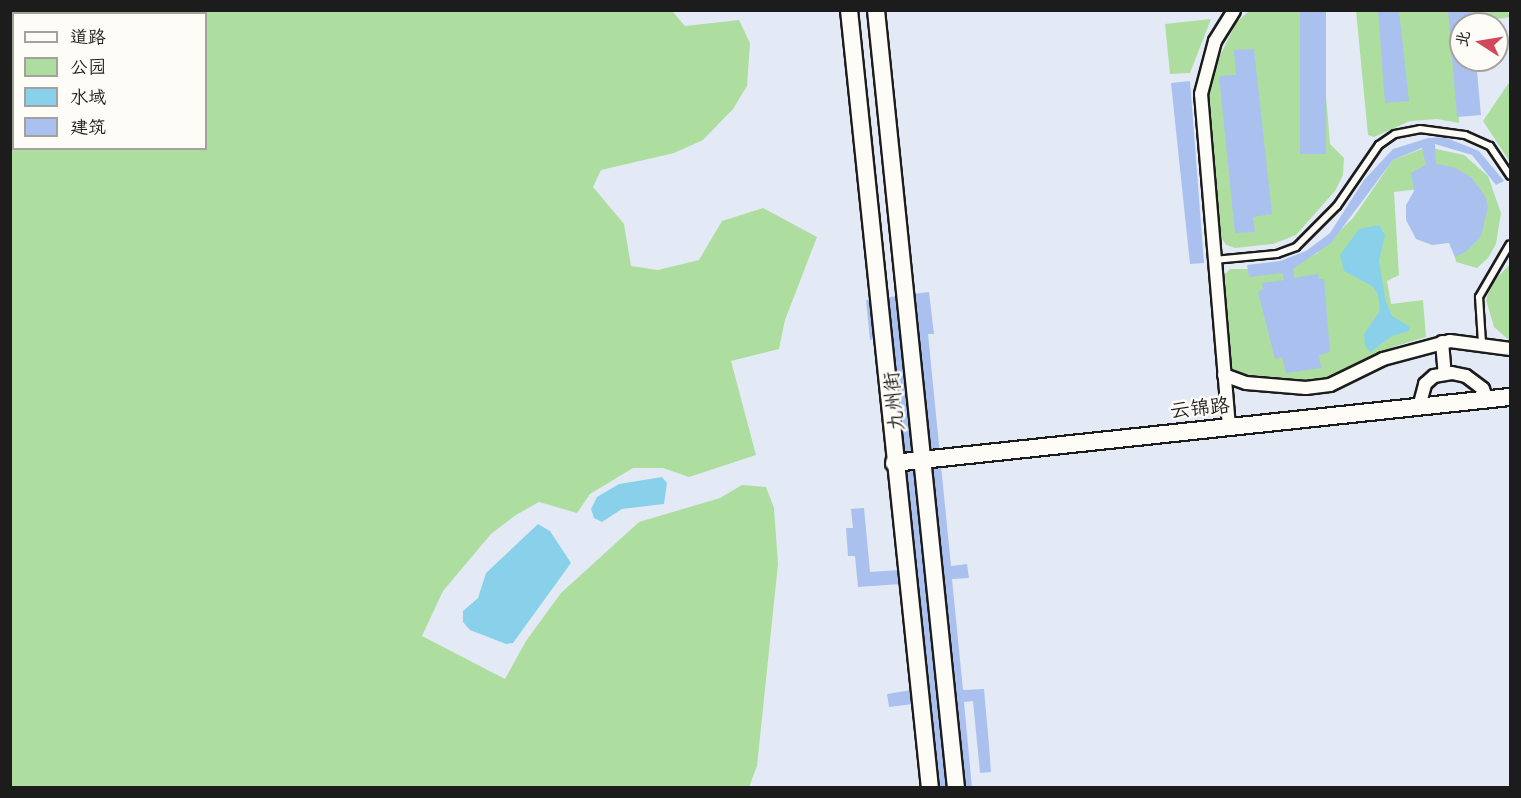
<!DOCTYPE html>
<meta charset="utf-8">
<style>
body{margin:0}
#map{position:relative;width:1521px;height:798px;overflow:hidden;background:#e4eaf5;font-family:"Architects Daughter","LXGW WenKai TC",sans-serif}
div>[style]{position:absolute}
[style*='--x']{left:calc(var(--x)*1px);top:calc(var(--y)*1px);width:calc(var(--w)*1px);rotate:calc(var(--a)*1deg)}
.green>*{inset:0;background:#adde9f}
.water>*{inset:0;background:#89d1eb}
.building>*{inset:0;background:#aac1ef;transform-origin:0 0}
.roads{filter:drop-shadow(2px 0 #1c1c1c) drop-shadow(-2px 0 #1c1c1c) drop-shadow(0 2px #1c1c1c) drop-shadow(0 -2px #1c1c1c)}
.lane>*{height:6px;margin:-3px;padding:0 3px;transform-origin:3px;border-radius:3px;background:#fdfcf7}
.street>*{height:12px;margin:-6px;padding:0 6px;transform-origin:6px;border-radius:6px;background:#fdfcf7}
.secondary>*{height:16px;margin:-8px;padding:0 8px;transform-origin:8px;border-radius:8px;background:#fdfcf7}
span{translate:-50% -50%;white-space:nowrap;text-align:center;line-height:1.15;-webkit-text-stroke:5px #fdfcf7;paint-order:stroke}
.street-label{font-size:20px;color:#1c1c1c}
.frame{position:absolute;inset:0;border:12px solid #1c1c1c;pointer-events:none}
.legend{position:absolute;left:12px;top:12px;width:195px;height:138px;box-sizing:border-box;background:#fdfcf7;border:2px solid #a3a29f;margin:0;padding:8px 10px;list-style:none;font-size:18px;color:#1c1c1c}
.legend li{display:flex;align-items:center;gap:12px;height:30px}
.legend b{width:30px;border:2px solid #a3a29f}
.north{position:absolute;left:1449px;top:12px;width:60px;height:60px;box-sizing:border-box;background:#fdfcf7;border:2px solid #a3a29f;border-radius:50%;rotate:282deg;font-size:16px;font-weight:700;line-height:24px;text-align:center;color:#1c1c1c}
.north::after{content:'';display:block;margin:auto;width:21px;height:27px;background:#d1495b;clip-path:polygon(50% 0,100% 100%,50% 72%,0 100%)}
</style>
<div id="map">
<div class="green">
<i style="clip-path:polygon(1507px 10px,1510px 17px,1456px 26px,1459px 123px,1437px 119px,1410px 121px,1374px 137px,1368px 135px,1356px 11px)"></i>
<i style="clip-path:polygon(evenodd,672px 11px,685px 26px,739px 20px,750px 43px,747px 86px,733px 109px,703px 140px,674px 153px,601px 170px,593px 187px,624px 224px,631px 266px,658px 270px,699px 260px,722px 221px,763px 208px,817px 237px,785px 320px,779px 349px,731px 361px,756px 455px,689px 477px,663px 468px,633px 468px,590px 494px,577px 513px,539px 502px,516px 515px,491px 534px,443px 591px,422px 636px,505px 679px,526px 641px,561px 593px,639px 522px,720px 498px,742px 485px,766px 487px,774px 508px,778px 564px,757px 766px,749px 787px,11px 787px,11px 11px,672px 11px,14px 14px,206px 14px,206px 148px,14px 148px,14px 14px)"></i>
<i style="clip-path:polygon(1249px 11px,1319px 11px,1330px 144px,1344px 158px,1343px 175px,1335px 191px,1296px 235px,1273px 244px,1235px 248px,1226px 245px,1220px 235px,1208px 98px,1216px 64px,1236px 23px)"></i>
<i style="clip-path:polygon(1211px 19px,1190px 73px,1170px 74px,1165px 24px)"></i>
<i style="clip-path:polygon(1510px 81px,1510px 162px,1483px 121px)"></i>
<i style="clip-path:polygon(1427px 147px,1464px 155px,1488px 176px,1501px 213px,1496px 244px,1488px 258px,1477px 268px,1456px 262px,1443px 194px,1428px 188px,1394px 192px,1399px 275px,1387px 281px,1391px 304px,1423px 300px,1426px 337px,1396px 346px,1326px 378px,1293px 383px,1235px 372px,1230px 366px,1225px 274px,1230px 269px,1280px 269px,1316px 254px,1353px 218px,1393px 160px)"></i>
<i style="clip-path:polygon(1510px 264px,1510px 341px,1494px 327px,1486px 300px,1492px 283px)"></i>
</div>
<div class="water">
<i style="clip-path:polygon(1379px 225px,1385px 235px,1379px 261px,1386px 302px,1392px 316px,1410px 327px,1408px 331px,1392px 336px,1371px 352px,1365px 346px,1364px 334px,1380px 311px,1378px 294px,1372px 286px,1344px 271px,1340px 255px,1359px 229px)"></i>
<i style="clip-path:polygon(662px 477px,667px 483px,664px 504px,622px 509px,602px 522px,594px 518px,591px 509px,597px 497px,619px 484px)"></i>
<i style="clip-path:polygon(538px 524px,550px 531px,571px 563px,513px 643px,506px 644px,470px 630px,463px 622px,463px 611px,478px 598px,486px 573px)"></i>
</div>
<div class="building">
<i style="left:1300px;top:10px;width:26px;height:144px"></i>
<i style="clip-path:polygon(1378px 10px,1399px 10px,1409px 101px,1385px 103px)"></i>
<i style="clip-path:polygon(1448px 10px,1471px 10px,1473px 24px,1461px 24px,1461px 60px,1476px 60px,1481px 115px,1457px 117px)"></i>
<i style="clip-path:polygon(1254px 49px,1272px 214px,1253px 217px,1255px 232px,1235px 233px,1219px 76px,1236px 75px,1234px 50px)"></i>
<i style="clip-path:polygon(1190px 81px,1204px 263px,1190px 264px,1171px 83px)"></i>
<i style="clip-path:polygon(1444px 137px,1479px 151px,1504px 181px,1496px 185px,1472px 155px,1435px 144px,1436px 164px,1453px 167px,1471px 177px,1485px 196px,1488px 207px,1481px 236px,1467px 251px,1455px 257px,1449px 243px,1432px 245px,1416px 239px,1406px 220px,1406px 205px,1414px 191px,1411px 173px,1426px 165px,1422px 148px,1393px 160px,1331px 243px,1293px 269px,1294px 278px,1318px 274px,1319px 279px,1324px 279px,1330px 352px,1319px 355px,1321px 368px,1286px 373px,1282px 357px,1275px 359px,1258px 292px,1263px 289px,1262px 283px,1284px 280px,1282px 273px,1249px 277px,1247px 265px,1280px 261px,1306px 251px,1330px 233px,1364px 180px,1393px 149px,1428px 138px)"></i>
<i style="clip-path:polygon(929px 292px,934px 334px,928px 334px,951px 566px,967px 564px,969px 578px,952px 579px,963px 690px,984px 689px,989px 745px,991px 772px,980px 773px,973px 701px,964px 702px,972px 788px,922px 788px,913px 704px,889px 707px,887px 694px,912px 690px,901px 584px,858px 587px,855px 556px,848px 556px,846px 528px,853px 528px,851px 509px,864px 508px,870px 572px,899px 570px,875px 339px,870px 340px,866px 300px)"></i>
</div>
<div class="roads">
<div class="lane">
<i style="--x:1214;--y:260;--w:63;--a:-5.4"></i>
<i style="--x:1277;--y:254;--w:20;--a:-20"></i>
<i style="--x:1296;--y:247;--w:58;--a:-45"></i>
<i style="--x:1337;--y:206;--w:74;--a:-55.5"></i>
<i style="--x:1379;--y:145;--w:19;--a:-35"></i>
<i style="--x:1395;--y:134;--w:25;--a:-11"></i>
<i style="--x:1420;--y:129;--w:45;--a:7.6"></i>
<i style="--x:1465;--y:135;--w:27;--a:24"></i>
<i style="--x:1490;--y:146;--w:36;--a:56"></i>
<i style="--x:1482;--y:343;--w:46;--a:-93.7"></i>
<i style="--x:1479;--y:297;--w:61;--a:-59.7"></i>
</div>
<div class="street">
<i style="--x:1442;--y:342;--w:32;--a:85"></i>
<i style="--x:1224;--y:375;--w:23;--a:20"></i>
<i style="--x:1246;--y:383;--w:60;--a:4.8"></i>
<i style="--x:1306;--y:388;--w:24;--a:-7"></i>
<i style="--x:1330;--y:385;--w:59;--a:-26.1"></i>
<i style="--x:1383;--y:359;--w:69;--a:-15"></i>
<i style="--x:1450;--y:341;--w:61;--a:7.6"></i>
<i style="--x:1419;--y:407;--w:24;--a:-75"></i>
<i style="--x:1425;--y:384;--w:12;--a:-42"></i>
<i style="--x:1434;--y:376;--w:18;--a:-9"></i>
<i style="--x:1452;--y:373;--w:14;--a:12"></i>
<i style="--x:1466;--y:376;--w:21;--a:37"></i>
<i style="--x:1483;--y:389;--w:12;--a:70"></i>
<i style="--x:1229;--y:427;--w:334;--a:-94.8"></i>
<i style="--x:1201;--y:94;--w:55;--a:-75.2"></i>
<i style="--x:1215;--y:41;--w:36;--a:-58"></i>
</div>
<div class="secondary">
<i style="--x:849;--y:10;--w:782;--a:84.06"></i>
<i style="--x:876;--y:10;--w:782;--a:84.13"></i>
<i style="--x:894;--y:463;--w:620;--a:-6.12"></i>
</div>
</div>
<div class="street-label">
<span style="left:895px;top:401px;rotate:-96deg">九州街</span>
<span style="left:1200px;top:409px;rotate:-6deg">云锦路</span>
</div>
<div class="frame"></div>
<ul class="legend">
<li><b style="height:8px;background:#fdfcf7"></b>道路</li>
<li><b style="height:16px;background:#adde9f"></b>公园</li>
<li><b style="height:16px;background:#89d1eb"></b>水域</li>
<li><b style="height:16px;background:#aac1ef"></b>建筑</li>
</ul>
<div class="north">北</div>
</div>
